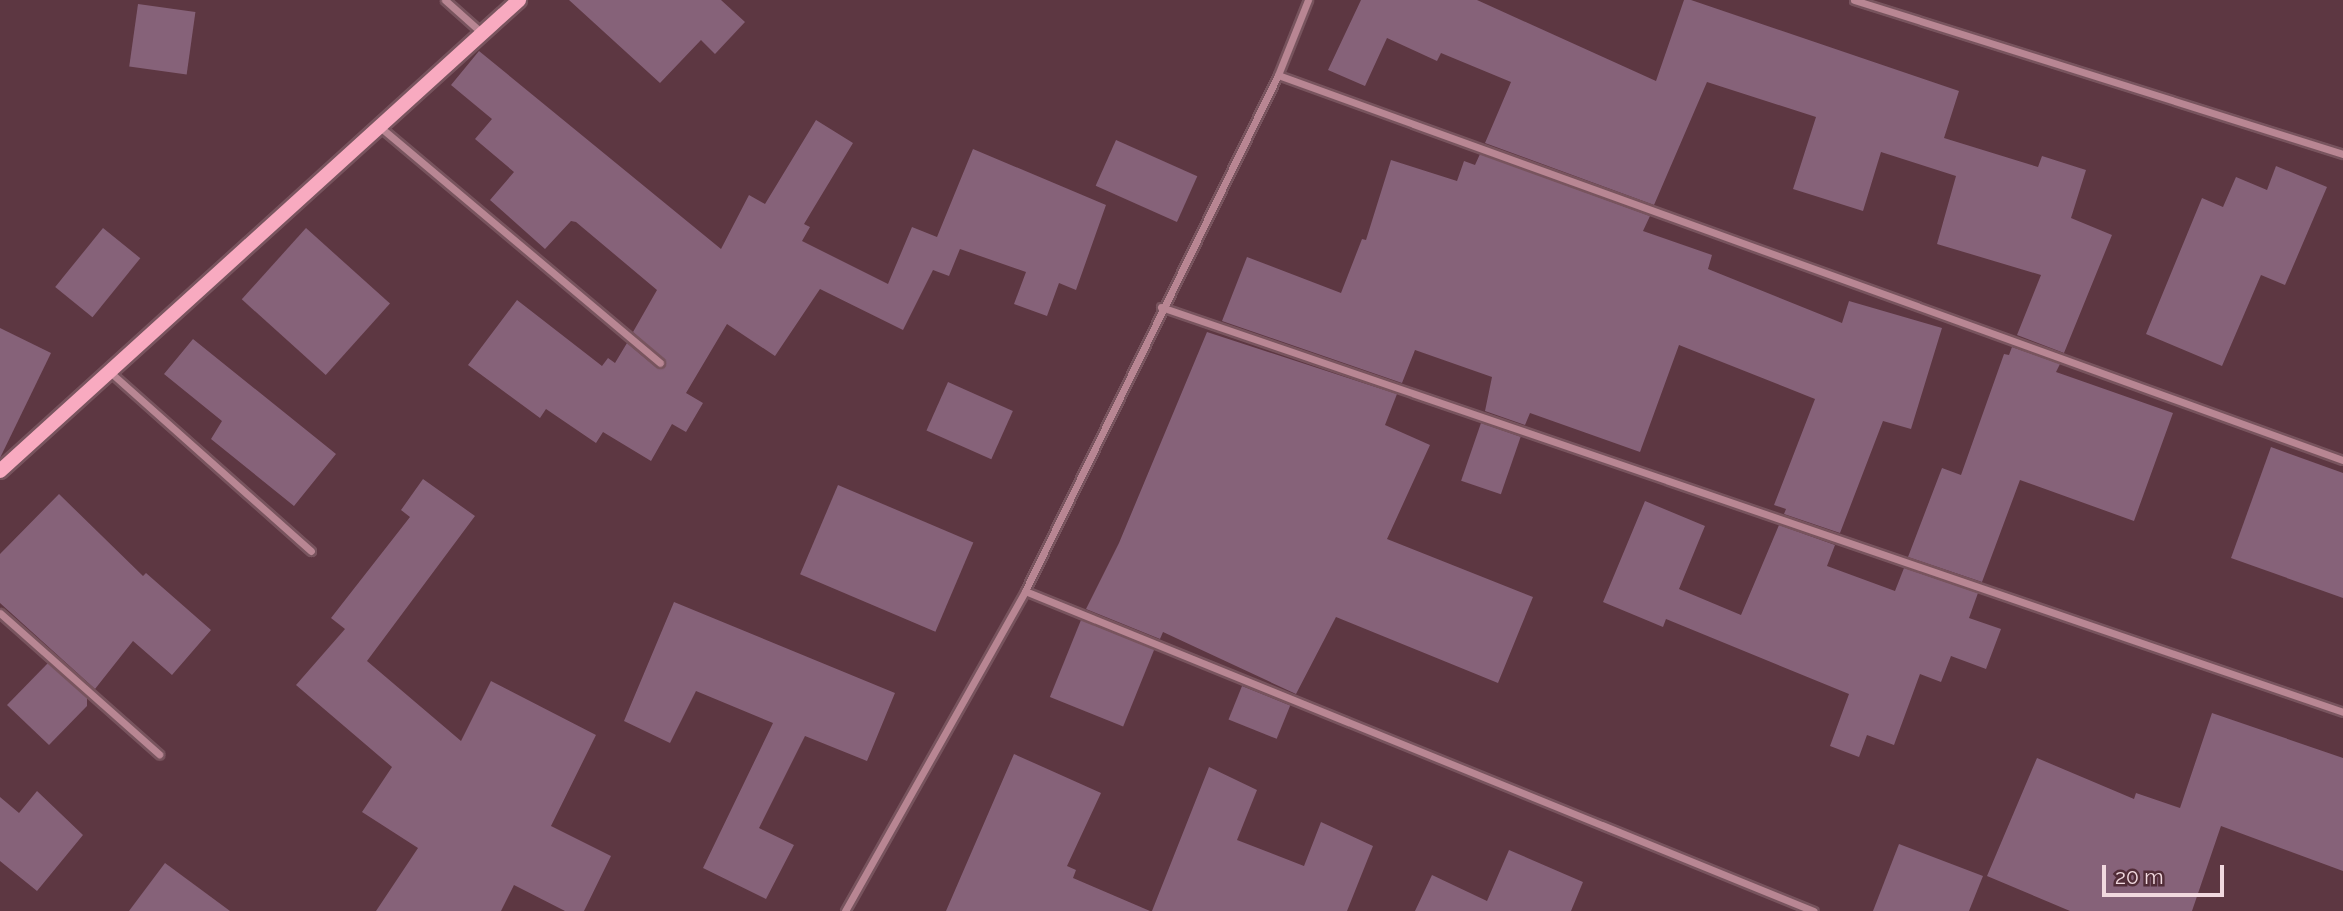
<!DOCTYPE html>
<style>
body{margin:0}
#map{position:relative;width:2343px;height:911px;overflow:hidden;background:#5d3742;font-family:Raleway,sans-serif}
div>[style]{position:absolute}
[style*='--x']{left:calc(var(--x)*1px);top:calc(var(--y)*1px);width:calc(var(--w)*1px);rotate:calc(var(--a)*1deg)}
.building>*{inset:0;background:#866279;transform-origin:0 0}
.roads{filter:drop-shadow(2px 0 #78545e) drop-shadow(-2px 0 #78545e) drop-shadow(0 2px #78545e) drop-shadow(0 -2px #78545e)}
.street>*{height:7px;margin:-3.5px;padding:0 3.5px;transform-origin:3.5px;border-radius:3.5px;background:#b88693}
.secondary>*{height:14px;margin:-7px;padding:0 7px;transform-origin:7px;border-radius:7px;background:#f8aac0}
span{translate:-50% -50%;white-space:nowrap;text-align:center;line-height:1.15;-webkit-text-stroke:5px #522d38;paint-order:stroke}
.scale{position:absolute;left:2102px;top:865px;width:122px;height:32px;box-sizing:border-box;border:4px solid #f1d9df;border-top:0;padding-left:9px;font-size:21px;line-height:24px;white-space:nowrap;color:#f1d9df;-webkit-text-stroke:5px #522d38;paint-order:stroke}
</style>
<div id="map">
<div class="building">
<i style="clip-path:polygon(569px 0,721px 0,745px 22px,715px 54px,701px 40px,660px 83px)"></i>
<i style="clip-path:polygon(1361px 0,1477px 0,1656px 81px,1684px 0,1691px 0,1959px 91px,1944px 138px,2038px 167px,2042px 156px,2086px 170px,2071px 218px,2112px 235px,2064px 353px,2017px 335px,2041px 275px,1937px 244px,1956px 176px,1881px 152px,1863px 211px,1793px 189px,1816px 117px,1707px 82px,1654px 205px,1485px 143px,1511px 82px,1441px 53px,1437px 61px,1387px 38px,1365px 86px,1328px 70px)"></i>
<i style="left:138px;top:4px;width:58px;height:63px;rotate:8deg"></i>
<i style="clip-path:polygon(479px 51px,721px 249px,749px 195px,765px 204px,816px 120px,853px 143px,804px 224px,810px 227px,802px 241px,888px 284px,912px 227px,937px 237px,973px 149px,1106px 205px,1076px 290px,1059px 283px,1047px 316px,1014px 304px,1026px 272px,960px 249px,949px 276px,933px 270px,903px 330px,820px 289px,775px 356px,727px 324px,686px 393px,703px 403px,686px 432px,672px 424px,651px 461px,603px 432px,596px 443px,546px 409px,540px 418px,468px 365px,517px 300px,602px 366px,608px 358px,615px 363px,627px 343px,657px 368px,666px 363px,633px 332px,657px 290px,576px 222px,571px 221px,545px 249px,490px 200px,514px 172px,475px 139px,492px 119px,451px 85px)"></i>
<i style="left:1116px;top:140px;width:89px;height:50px;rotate:24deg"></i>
<i style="clip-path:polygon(1480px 154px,1650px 216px,1643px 231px,1712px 255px,1708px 269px,1842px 323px,1849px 301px,1942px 328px,1911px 429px,1883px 421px,1840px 533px,1784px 514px,1786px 509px,1774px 505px,1815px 399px,1679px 345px,1640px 452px,1530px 413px,1525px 425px,1485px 411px,1492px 377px,1415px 350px,1402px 383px,1222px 321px,1247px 257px,1341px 293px,1362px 239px,1366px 240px,1391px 160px,1457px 181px,1464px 161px,1475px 165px)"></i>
<i style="clip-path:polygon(2276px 166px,2327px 187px,2285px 285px,2261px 275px,2222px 366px,2146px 334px,2202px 198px,2223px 207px,2236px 177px,2267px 190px)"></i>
<i style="left:103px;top:228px;width:48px;height:76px;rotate:39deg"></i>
<i style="left:306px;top:228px;width:113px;height:96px;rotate:42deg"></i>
<i style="clip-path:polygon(0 328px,51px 353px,0 458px)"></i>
<i style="clip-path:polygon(1207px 332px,1397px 394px,1385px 425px,1430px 445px,1387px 539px,1533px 597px,1498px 683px,1336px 617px,1296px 694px,1163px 632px,1160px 639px,1086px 609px,1119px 543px)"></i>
<i style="clip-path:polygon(193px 339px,336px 454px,294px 506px,211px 439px,222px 421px,164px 374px)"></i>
<i style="clip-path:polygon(2012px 347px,2060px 364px,2056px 372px,2173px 413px,2134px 521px,2020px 480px,1982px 582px,1908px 557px,1942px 468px,1961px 475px,2004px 354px,2009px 355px)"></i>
<i style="left:948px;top:382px;width:71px;height:53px;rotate:24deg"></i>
<i style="left:1481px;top:423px;width:42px;height:61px;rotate:19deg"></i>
<i style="clip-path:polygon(2271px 447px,2343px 473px,2343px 598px,2231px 558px)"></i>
<i style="clip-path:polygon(423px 479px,475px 516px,367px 661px,461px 741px,491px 681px,596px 735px,551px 826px,611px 856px,584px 911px,565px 911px,514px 885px,501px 911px,376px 911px,418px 848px,362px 812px,392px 767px,296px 685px,345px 629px,331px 618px,410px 517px,401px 510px)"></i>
<i style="left:838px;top:485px;width:147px;height:97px;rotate:23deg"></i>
<i style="clip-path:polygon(59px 494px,143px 576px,146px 573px,211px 630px,172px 675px,133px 641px,95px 689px,0 603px,0 554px)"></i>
<i style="clip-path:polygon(1645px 501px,1705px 526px,1679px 589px,1741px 615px,1779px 525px,1835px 545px,1827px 566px,1895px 591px,1904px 568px,1978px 593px,1969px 618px,2001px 629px,1986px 669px,1951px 656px,1941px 682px,1920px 674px,1894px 745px,1867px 735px,1859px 757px,1830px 746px,1849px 694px,1666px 619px,1663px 627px,1603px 602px)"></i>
<i style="clip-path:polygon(674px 602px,895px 693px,867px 761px,805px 736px,759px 828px,794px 845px,766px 899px,703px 868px,773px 723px,696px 691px,670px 743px,624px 721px)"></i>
<i style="left:1081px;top:620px;width:79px;height:83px;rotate:22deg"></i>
<i style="clip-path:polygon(48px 663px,87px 698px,87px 706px,49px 745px,7px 705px)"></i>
<i style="left:1242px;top:686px;width:52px;height:36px;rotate:22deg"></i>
<i style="clip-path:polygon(2212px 713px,2343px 758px,2343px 871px,2221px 826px,2192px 911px,2070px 911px,1987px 876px,2037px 758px,2134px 799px,2136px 793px,2180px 808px)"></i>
<i style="clip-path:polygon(1014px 754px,1101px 793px,1067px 866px,1076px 870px,1073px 878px,1150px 911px,946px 911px)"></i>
<i style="clip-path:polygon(1209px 767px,1257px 790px,1237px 840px,1304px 866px,1321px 822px,1373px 846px,1347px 911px,1152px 911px)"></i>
<i style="clip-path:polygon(37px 791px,83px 835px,37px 891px,0 861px,0 797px,19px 813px)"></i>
<i style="clip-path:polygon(1899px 844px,1983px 876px,1969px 911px,1873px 911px)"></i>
<i style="clip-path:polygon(1509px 850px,1583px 882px,1571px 911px,1415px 911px,1432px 875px,1487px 901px)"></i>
<i style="clip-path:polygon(165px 863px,230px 911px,129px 911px)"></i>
</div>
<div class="roads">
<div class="street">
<i style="--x:445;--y:0;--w:50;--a:41.7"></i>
<i style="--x:1854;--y:0;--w:513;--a:17.48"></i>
<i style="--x:1278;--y:75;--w:1132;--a:19.88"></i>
<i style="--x:380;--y:127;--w:366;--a:40.1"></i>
<i style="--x:1161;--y:307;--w:1249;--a:18.91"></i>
<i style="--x:110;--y:372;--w:269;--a:41.7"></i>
<i style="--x:1025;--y:591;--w:851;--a:22.08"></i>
<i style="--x:0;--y:613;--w:213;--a:41.6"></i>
<i style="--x:845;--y:911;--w:367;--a:-60.6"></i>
<i style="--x:1025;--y:591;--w:575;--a:-63.88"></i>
<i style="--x:1278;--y:75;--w:81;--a:-68.2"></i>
</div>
<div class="secondary">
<i style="--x:0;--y:471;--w:701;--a:-42.22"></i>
</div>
</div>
<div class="scale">20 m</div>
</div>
